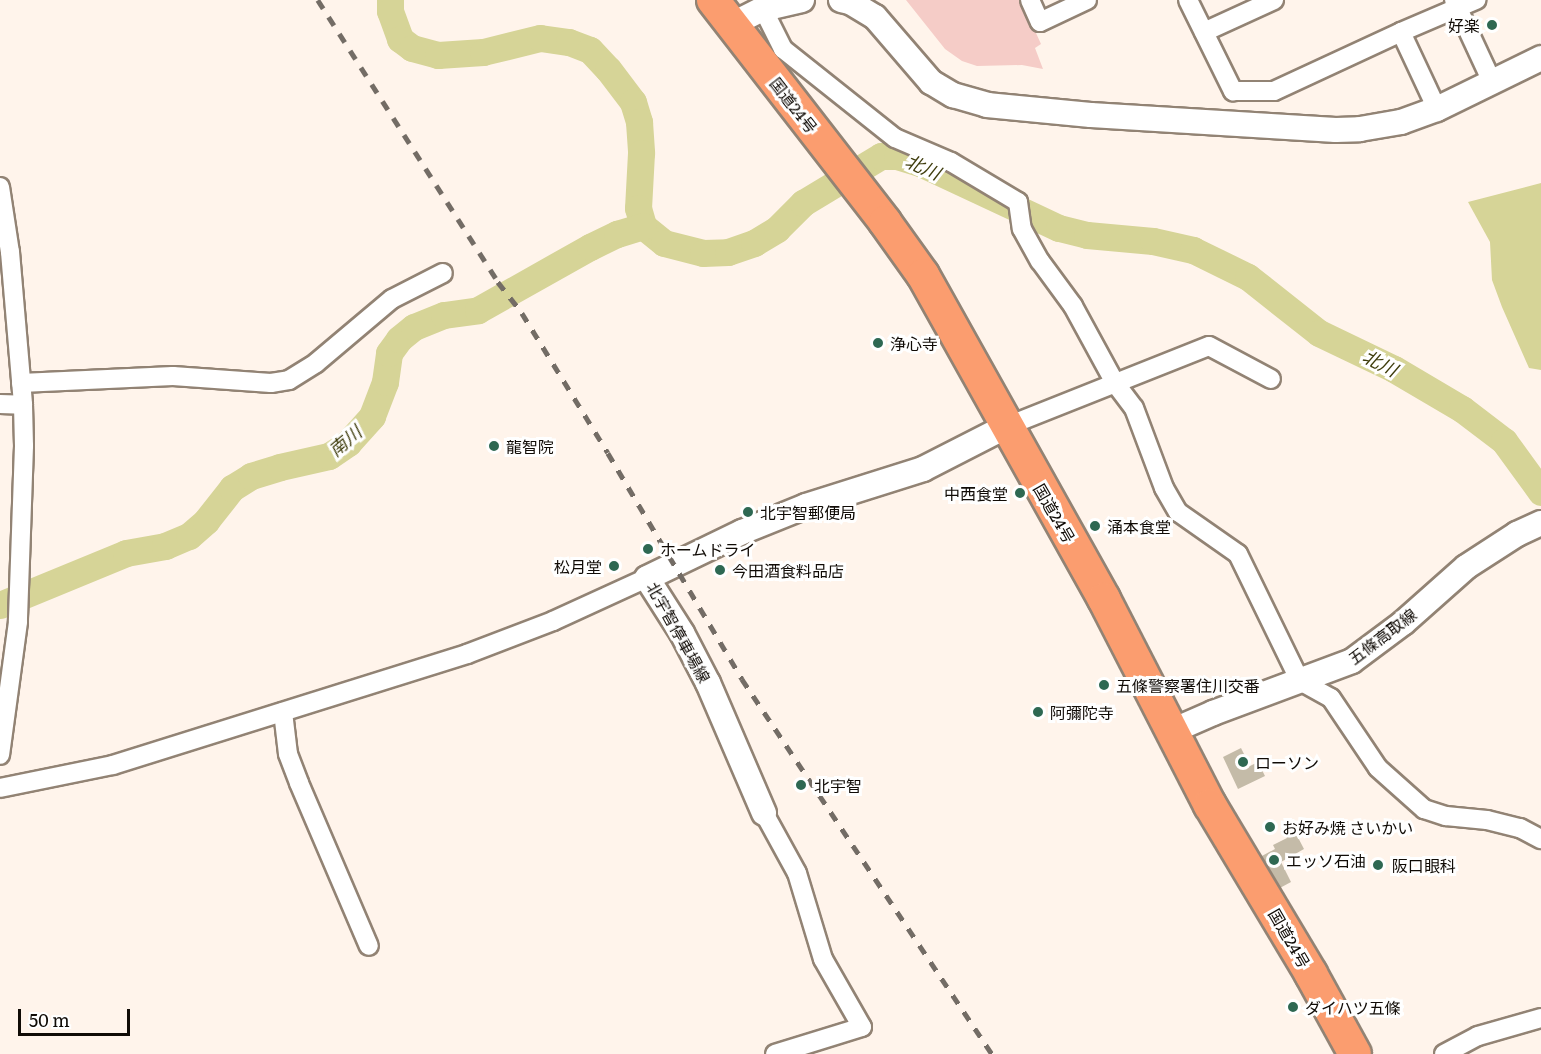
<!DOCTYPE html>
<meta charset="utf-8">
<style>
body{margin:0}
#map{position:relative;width:1541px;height:1054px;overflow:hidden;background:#fff4eb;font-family:Literata,"Noto Sans JP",serif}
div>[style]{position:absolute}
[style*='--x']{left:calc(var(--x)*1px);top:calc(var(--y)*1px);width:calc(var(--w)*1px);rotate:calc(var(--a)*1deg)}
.green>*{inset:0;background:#f5ccc7}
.water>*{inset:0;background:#d6d497}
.river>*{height:27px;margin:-13.5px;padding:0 13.5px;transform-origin:13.5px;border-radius:13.5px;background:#d6d497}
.building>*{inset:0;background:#c4bba8}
.roads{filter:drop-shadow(2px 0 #928374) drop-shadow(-2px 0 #928374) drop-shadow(0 2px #928374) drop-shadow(0 -2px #928374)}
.street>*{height:18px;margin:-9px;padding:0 9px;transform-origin:9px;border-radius:9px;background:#fff}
.secondary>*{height:24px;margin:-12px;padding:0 12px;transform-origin:12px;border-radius:12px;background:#fff}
.highway>*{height:32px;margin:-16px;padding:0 16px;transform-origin:16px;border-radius:16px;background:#fb9d6f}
.rail>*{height:4.5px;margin-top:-2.25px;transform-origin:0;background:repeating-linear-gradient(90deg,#736c65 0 10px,transparent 0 20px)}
.dots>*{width:16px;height:16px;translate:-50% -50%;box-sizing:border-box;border:3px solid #fff;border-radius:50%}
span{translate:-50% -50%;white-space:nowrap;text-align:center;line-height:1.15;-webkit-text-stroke:6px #fff;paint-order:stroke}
.poi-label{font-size:16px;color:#100b06}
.right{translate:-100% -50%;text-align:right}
.left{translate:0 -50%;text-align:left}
.street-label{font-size:16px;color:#100b06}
.water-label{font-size:18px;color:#3f3d0d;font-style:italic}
.scale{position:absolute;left:18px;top:1009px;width:112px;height:27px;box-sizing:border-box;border:3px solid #100b06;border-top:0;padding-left:8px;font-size:18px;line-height:21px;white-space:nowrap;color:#100b06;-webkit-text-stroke:4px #fff;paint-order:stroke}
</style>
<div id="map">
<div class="green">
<i style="clip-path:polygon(906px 0,1021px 0,1041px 44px,1035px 48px,1043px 69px,1022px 65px,977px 66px,962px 61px,945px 49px)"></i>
</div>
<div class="water">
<i style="clip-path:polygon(1541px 183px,1541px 370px,1529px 368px,1502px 307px,1492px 280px,1490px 242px,1468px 202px)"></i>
</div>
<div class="river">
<i style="--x:390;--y:0;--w:11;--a:90"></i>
<i style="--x:390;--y:11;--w:30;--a:70"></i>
<i style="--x:400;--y:39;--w:15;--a:37"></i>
<i style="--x:412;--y:48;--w:27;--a:15"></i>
<i style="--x:438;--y:55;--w:45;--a:-3.8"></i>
<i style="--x:483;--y:52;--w:59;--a:-13.8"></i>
<i style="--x:540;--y:38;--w:29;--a:8"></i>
<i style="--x:569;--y:42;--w:22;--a:21"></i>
<i style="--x:590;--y:50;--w:26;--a:47"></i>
<i style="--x:608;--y:69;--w:41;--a:52.9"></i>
<i style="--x:633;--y:102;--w:21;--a:73"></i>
<i style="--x:639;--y:122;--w:31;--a:86"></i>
<i style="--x:641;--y:153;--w:55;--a:93.1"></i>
<i style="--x:638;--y:208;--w:19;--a:74"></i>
<i style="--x:643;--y:226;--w:27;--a:39"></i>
<i style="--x:664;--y:243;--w:40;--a:14.4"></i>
<i style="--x:703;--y:253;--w:25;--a:-2"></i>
<i style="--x:728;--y:252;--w:28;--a:-19"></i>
<i style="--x:754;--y:243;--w:27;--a:-31"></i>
<i style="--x:777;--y:229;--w:37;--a:-45"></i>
<i style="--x:803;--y:203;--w:91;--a:-31.1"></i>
<i style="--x:881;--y:156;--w:16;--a:0"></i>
<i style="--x:897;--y:156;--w:24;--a:17"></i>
<i style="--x:920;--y:163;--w:153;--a:25.1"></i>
<i style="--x:1059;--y:228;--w:29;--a:14"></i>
<i style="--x:1087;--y:235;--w:66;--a:5.2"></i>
<i style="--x:1153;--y:241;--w:41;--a:12.7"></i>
<i style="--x:1193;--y:250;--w:61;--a:26.1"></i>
<i style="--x:1248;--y:277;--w:90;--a:38.3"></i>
<i style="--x:1319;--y:333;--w:83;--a:25.6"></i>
<i style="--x:1394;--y:369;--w:79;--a:30.5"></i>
<i style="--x:1462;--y:409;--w:53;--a:37.3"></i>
<i style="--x:1504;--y:441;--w:63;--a:54"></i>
<i style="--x:0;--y:605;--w:136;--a:-22.4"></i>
<i style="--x:126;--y:553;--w:40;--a:-10"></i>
<i style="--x:165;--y:546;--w:26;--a:-23"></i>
<i style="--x:189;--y:536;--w:23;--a:-41"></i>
<i style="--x:206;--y:521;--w:42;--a:-51.8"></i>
<i style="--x:232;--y:488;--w:22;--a:-32"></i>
<i style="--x:251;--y:476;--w:30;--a:-17"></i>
<i style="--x:280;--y:467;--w:50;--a:-12.7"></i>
<i style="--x:329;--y:456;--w:23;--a:-34"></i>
<i style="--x:348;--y:443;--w:36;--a:-48"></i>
<i style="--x:372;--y:416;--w:36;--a:-69"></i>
<i style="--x:385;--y:382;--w:29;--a:-82"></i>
<i style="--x:389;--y:353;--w:17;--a:-54"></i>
<i style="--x:399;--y:339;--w:19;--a:-39"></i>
<i style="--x:414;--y:327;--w:32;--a:-22"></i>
<i style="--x:444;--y:315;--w:34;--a:-8"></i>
<i style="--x:478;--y:310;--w:129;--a:-29.4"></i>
<i style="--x:590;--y:247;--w:30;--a:-26"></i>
<i style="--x:617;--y:234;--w:27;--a:-17"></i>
</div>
<div class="building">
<i style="clip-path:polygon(1241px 748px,1250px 766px,1258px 762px,1265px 776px,1238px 789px,1223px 757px)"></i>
<i style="clip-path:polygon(1291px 824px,1304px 849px,1281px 862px,1291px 882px,1278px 889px,1260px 857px,1275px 849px,1273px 845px,1287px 838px,1282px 829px)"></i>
</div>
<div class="roads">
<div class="street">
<i style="--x:1030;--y:0;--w:24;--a:66"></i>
<i style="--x:1040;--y:22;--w:52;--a:-25.1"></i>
<i style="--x:1188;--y:0;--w:102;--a:63.7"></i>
<i style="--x:1233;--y:91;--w:41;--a:0"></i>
<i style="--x:1274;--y:91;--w:140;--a:-24.9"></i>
<i style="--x:1454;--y:0;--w:90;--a:65.1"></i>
<i style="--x:763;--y:9;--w:45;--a:63.4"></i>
<i style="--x:783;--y:49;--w:143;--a:38.5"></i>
<i style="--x:895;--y:138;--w:61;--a:23.2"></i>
<i style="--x:951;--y:162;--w:78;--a:30.8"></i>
<i style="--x:1018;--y:202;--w:27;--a:82"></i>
<i style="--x:1022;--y:229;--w:37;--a:61"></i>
<i style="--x:1040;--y:261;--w:56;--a:53.7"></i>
<i style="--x:1073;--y:306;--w:88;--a:61.4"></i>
<i style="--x:1115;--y:383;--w:31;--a:53"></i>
<i style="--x:1134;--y:408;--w:85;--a:69.4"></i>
<i style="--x:1164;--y:488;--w:28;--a:60"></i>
<i style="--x:1178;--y:512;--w:73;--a:35"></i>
<i style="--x:1238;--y:554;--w:141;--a:64"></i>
<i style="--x:1300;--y:681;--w:35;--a:29"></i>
<i style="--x:1331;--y:698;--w:84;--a:56.1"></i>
<i style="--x:1378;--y:768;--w:62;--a:41.7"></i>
<i style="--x:1424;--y:809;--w:23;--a:18"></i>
<i style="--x:1446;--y:816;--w:41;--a:5.6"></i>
<i style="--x:1487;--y:820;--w:34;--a:14"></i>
<i style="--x:1520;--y:828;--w:24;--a:28"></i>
<i style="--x:1204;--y:32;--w:77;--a:-24.6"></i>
<i style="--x:1437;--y:109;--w:85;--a:-115.1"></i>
<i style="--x:1401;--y:32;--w:82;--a:-23.1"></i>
<i style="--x:0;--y:187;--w:66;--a:81.3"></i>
<i style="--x:10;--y:252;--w:154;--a:85.1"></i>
<i style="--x:23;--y:405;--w:41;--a:88.6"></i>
<i style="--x:24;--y:446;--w:176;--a:92"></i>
<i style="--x:18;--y:622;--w:134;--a:97.7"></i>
<i style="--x:21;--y:383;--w:152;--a:-2.6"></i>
<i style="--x:173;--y:376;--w:98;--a:4.1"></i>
<i style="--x:271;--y:383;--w:18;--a:-9"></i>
<i style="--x:289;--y:380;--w:32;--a:-32"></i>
<i style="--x:316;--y:363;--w:99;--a:-40.1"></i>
<i style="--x:392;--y:299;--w:57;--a:-27"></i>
<i style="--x:0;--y:404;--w:23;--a:2"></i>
<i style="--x:1005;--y:427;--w:219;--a:-21.7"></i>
<i style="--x:1209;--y:346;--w:70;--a:28"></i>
<i style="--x:283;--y:712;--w:42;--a:83.2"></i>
<i style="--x:288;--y:754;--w:31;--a:69"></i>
<i style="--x:299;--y:783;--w:177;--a:66.8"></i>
<i style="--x:0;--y:788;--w:115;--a:-11.5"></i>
<i style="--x:113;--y:765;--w:371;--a:-17.4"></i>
<i style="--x:467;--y:654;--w:92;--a:-21"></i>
<i style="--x:553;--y:621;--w:103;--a:-24.6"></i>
<i style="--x:764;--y:813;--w:68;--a:61.2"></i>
<i style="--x:797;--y:873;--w:90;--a:73.2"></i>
<i style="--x:823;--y:959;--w:78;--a:60.2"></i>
<i style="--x:862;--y:1027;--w:91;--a:162.8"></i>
<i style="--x:1444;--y:1054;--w:38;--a:-28"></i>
<i style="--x:1478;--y:1036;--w:66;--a:-15.9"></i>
</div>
<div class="secondary">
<i style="--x:841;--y:0;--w:9;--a:13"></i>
<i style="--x:850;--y:2;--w:29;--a:31"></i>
<i style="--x:875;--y:17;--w:86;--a:49.3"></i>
<i style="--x:931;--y:82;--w:26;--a:31"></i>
<i style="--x:953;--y:95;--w:35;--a:16"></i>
<i style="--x:987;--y:105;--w:104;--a:5.5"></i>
<i style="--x:1091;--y:115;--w:245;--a:3.5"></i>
<i style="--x:1336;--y:130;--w:24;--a:-2"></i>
<i style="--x:1360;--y:129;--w:42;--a:-9.7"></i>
<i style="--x:1401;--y:122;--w:38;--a:-20"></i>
<i style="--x:1437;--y:109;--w:116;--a:-26.1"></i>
<i style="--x:731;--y:25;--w:36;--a:-27"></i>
<i style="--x:763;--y:9;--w:40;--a:-13"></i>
<i style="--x:1172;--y:731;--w:45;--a:-23.7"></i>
<i style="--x:1213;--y:713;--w:148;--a:-20.5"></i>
<i style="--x:1352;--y:661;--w:64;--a:-36.7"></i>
<i style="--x:1403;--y:623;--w:84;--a:-41.6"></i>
<i style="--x:1466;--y:567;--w:61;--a:-32.9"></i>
<i style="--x:1517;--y:534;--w:26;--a:-25"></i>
<i style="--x:764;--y:813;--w:142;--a:-113.3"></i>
<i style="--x:708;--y:683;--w:56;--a:-117.5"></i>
<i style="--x:682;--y:633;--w:65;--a:-122.5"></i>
<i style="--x:647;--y:578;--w:106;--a:-25.8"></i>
<i style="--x:742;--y:532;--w:69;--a:-22.1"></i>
<i style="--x:806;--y:506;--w:123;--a:-17.5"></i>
<i style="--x:923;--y:469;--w:92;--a:-27.1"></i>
</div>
<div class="highway">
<i style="--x:713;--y:0;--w:281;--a:52.2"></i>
<i style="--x:885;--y:222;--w:65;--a:54.4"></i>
<i style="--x:923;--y:275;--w:371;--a:60.8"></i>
<i style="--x:1104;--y:599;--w:232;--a:62.8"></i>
<i style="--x:1210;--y:805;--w:197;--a:59.1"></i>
<i style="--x:1311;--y:974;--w:91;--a:61.2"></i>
</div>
</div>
<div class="rail">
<i style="--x:318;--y:0;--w:335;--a:57.4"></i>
<i style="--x:498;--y:282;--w:39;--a:52"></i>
<i style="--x:522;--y:313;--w:164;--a:58.4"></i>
<i style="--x:608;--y:453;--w:263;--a:59.3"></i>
<i style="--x:742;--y:679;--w:451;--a:56.3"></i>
</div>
<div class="dots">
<i style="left:1492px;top:25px;background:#2e6852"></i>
<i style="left:878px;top:343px;background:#2e6852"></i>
<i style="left:494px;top:446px;background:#2e6852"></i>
<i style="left:1020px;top:493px;background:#2e6852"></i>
<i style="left:748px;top:512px;background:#2e6852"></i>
<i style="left:1095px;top:526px;background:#2e6852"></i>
<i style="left:648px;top:549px;background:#2e6852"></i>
<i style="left:614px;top:566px;background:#2e6852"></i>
<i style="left:720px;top:570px;background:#2e6852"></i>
<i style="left:1104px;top:685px;background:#2e6852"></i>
<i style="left:1038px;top:712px;background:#2e6852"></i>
<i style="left:1243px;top:762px;background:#2e6852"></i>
<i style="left:801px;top:785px;background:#2e6852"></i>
<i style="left:1270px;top:827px;background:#2e6852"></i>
<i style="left:1274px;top:860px;background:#2e6852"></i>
<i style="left:1378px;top:865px;background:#2e6852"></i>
<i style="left:1293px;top:1007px;background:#2e6852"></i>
</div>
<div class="poi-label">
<span class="right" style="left:1480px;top:25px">好楽</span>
<span class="left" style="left:890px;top:343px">浄心寺</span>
<span class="left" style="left:506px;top:446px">龍智院</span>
<span class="right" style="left:1008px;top:493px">中西食堂</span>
<span class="left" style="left:760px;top:512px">北宇智郵便局</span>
<span class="left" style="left:1107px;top:526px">涌本食堂</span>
<span class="left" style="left:660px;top:549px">ホームドライ</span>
<span class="right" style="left:602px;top:566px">松月堂</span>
<span class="left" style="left:732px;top:570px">今田酒食料品店</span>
<span class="left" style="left:1116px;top:685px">五條警察署住川交番</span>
<span class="left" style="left:1050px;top:712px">阿彌陀寺</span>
<span class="left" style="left:1255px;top:762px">ローソン</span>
<span class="left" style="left:814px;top:785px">北宇智</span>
<span class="left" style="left:1282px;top:827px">お好み焼 さいかい</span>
<span class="left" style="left:1286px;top:860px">エッソ石油</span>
<span class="left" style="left:1392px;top:865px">阪口眼科</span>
<span class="left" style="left:1305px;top:1007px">ダイハツ五條</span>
</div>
<div class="street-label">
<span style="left:794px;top:105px;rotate:52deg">国道24号</span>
<span style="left:1055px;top:513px;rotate:60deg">国道24号</span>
<span style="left:679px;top:632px;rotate:61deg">北宇智停車場線</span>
<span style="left:1382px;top:636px;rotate:-37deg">五條高取線</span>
<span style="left:1290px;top:938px;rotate:60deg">国道24号</span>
</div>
<div class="water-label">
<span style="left:923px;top:167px;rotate:24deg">北川</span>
<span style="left:1380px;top:363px;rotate:27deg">北川</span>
<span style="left:345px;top:441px;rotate:-40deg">南川</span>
</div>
<div class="scale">50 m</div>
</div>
